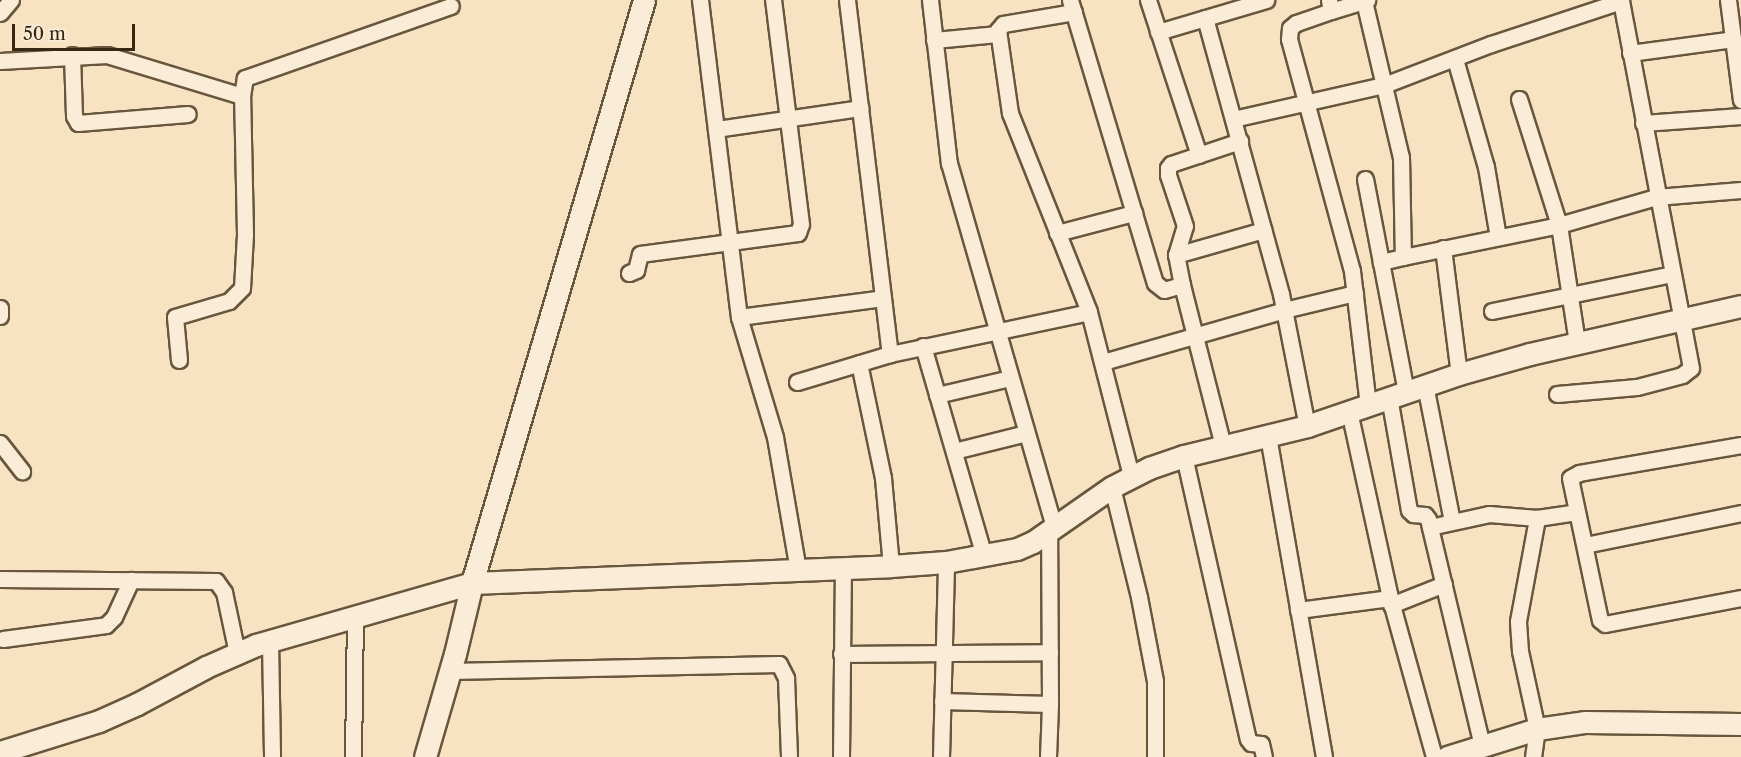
<!DOCTYPE html>
<style>
body{margin:0}
#map{position:relative;width:1741px;height:757px;overflow:hidden;background:#f7e2c1;font-family:"Libre Caslon Text",serif}
div>[style]{position:absolute}
[style*='--x']{left:calc(var(--x)*1px);top:calc(var(--y)*1px);width:calc(var(--w)*1px);rotate:calc(var(--a)*1deg)}
.roads{filter:drop-shadow(2px 0 #68563d) drop-shadow(-2px 0 #68563d) drop-shadow(0 2px #68563d) drop-shadow(0 -2px #68563d)}
.street>*{height:15px;margin:-7.5px;padding:0 7.5px;transform-origin:7.5px;border-radius:7.5px;background:#faecd7}
.secondary>*{height:21px;margin:-10.5px;padding:0 10.5px;transform-origin:10.5px;border-radius:10.5px;background:#faecd7}
span{translate:-50% -50%;white-space:nowrap;text-align:center;line-height:1.15;-webkit-text-stroke:4.5px #faecd7;paint-order:stroke}
.scale{position:absolute;left:12px;top:24px;width:123px;height:27px;box-sizing:border-box;border:3px solid #392711;border-top:0;padding-left:8px;font-size:18px;line-height:21px;white-space:nowrap;color:#392711;-webkit-text-stroke:4px #faecd7;paint-order:stroke}
</style>
<div id="map">
<div class="roads">
<div class="street">
<i style="--x:700;--y:0;--w:319;--a:83"></i>
<i style="--x:739;--y:317;--w:125;--a:73.3"></i>
<i style="--x:775;--y:437;--w:135;--a:80.2"></i>
<i style="--x:847;--y:0;--w:357;--a:83.1"></i>
<i style="--x:930;--y:0;--w:164;--a:83.4"></i>
<i style="--x:949;--y:163;--w:379;--a:73.9"></i>
<i style="--x:1070;--y:0;--w:295;--a:73.3"></i>
<i style="--x:1155;--y:283;--w:11;--a:38"></i>
<i style="--x:1164;--y:290;--w:19;--a:-16"></i>
<i style="--x:1182;--y:285;--w:166;--a:75.7"></i>
<i style="--x:1148;--y:0;--w:163;--a:71.8"></i>
<i style="--x:1329;--y:0;--w:11;--a:80"></i>
<i style="--x:1331;--y:11;--w:38;--a:-17"></i>
<i style="--x:1728;--y:0;--w:101;--a:82.6"></i>
<i style="--x:1364;--y:1;--w:160;--a:76.7"></i>
<i style="--x:1401;--y:157;--w:100;--a:88.9"></i>
<i style="--x:1403;--y:257;--w:23;--a:167"></i>
<i style="--x:1381;--y:262;--w:132;--a:79.1"></i>
<i style="--x:1331;--y:11;--w:37;--a:161"></i>
<i style="--x:1296;--y:23;--w:8;--a:140"></i>
<i style="--x:1290;--y:28;--w:11;--a:95"></i>
<i style="--x:1289;--y:39;--w:240;--a:74.8"></i>
<i style="--x:1352;--y:271;--w:135;--a:83.2"></i>
<i style="--x:1074;--y:12;--w:72;--a:170.4"></i>
<i style="--x:1003;--y:24;--w:8;--a:130"></i>
<i style="--x:998;--y:30;--w:84;--a:81.8"></i>
<i style="--x:1010;--y:113;--w:214;--a:68.3"></i>
<i style="--x:0;--y:13;--w:17;--a:-50"></i>
<i style="--x:1205;--y:18;--w:286;--a:74.6"></i>
<i style="--x:1281;--y:294;--w:135;--a:78.9"></i>
<i style="--x:1158;--y:32;--w:113;--a:-16.5"></i>
<i style="--x:934;--y:40;--w:64;--a:-5.4"></i>
<i style="--x:1630;--y:53;--w:104;--a:-7.7"></i>
<i style="--x:72;--y:55;--w:61;--a:88.1"></i>
<i style="--x:74;--y:116;--w:8;--a:60"></i>
<i style="--x:78;--y:123;--w:110;--a:-4.7"></i>
<i style="--x:1455;--y:59;--w:112;--a:74"></i>
<i style="--x:1486;--y:167;--w:71;--a:80.3"></i>
<i style="--x:0;--y:61;--w:107;--a:-3.2"></i>
<i style="--x:107;--y:55;--w:141;--a:16.9"></i>
<i style="--x:1519;--y:99;--w:132;--a:72.4"></i>
<i style="--x:1559;--y:225;--w:118;--a:81.3"></i>
<i style="--x:1233;--y:119;--w:155;--a:-12.7"></i>
<i style="--x:1384;--y:85;--w:115;--a:-21"></i>
<i style="--x:1491;--y:44;--w:137;--a:-18.3"></i>
<i style="--x:1643;--y:123;--w:98;--a:-4.1"></i>
<i style="--x:716;--y:129;--w:146;--a:-8.3"></i>
<i style="--x:1365;--y:179;--w:85;--a:79.1"></i>
<i style="--x:1057;--y:233;--w:80;--a:-14.6"></i>
<i style="--x:1443;--y:248;--w:127;--a:82.8"></i>
<i style="--x:1176;--y:255;--w:91;--a:-16"></i>
<i style="--x:1403;--y:257;--w:159;--a:-11.6"></i>
<i style="--x:1559;--y:225;--w:101;--a:-16.1"></i>
<i style="--x:1656;--y:197;--w:85;--a:-4.7"></i>
<i style="--x:629;--y:273;--w:8;--a:-23"></i>
<i style="--x:636;--y:270;--w:16;--a:-76"></i>
<i style="--x:640;--y:254;--w:159;--a:-7.6"></i>
<i style="--x:798;--y:233;--w:9;--a:-72"></i>
<i style="--x:801;--y:224;--w:226;--a:-97.1"></i>
<i style="--x:1182;--y:285;--w:31;--a:-101"></i>
<i style="--x:1176;--y:255;--w:30;--a:-73"></i>
<i style="--x:1185;--y:226;--w:54;--a:-108.4"></i>
<i style="--x:1168;--y:175;--w:7;--a:-90"></i>
<i style="--x:1168;--y:168;--w:5;--a:-53"></i>
<i style="--x:1171;--y:164;--w:73;--a:-18.4"></i>
<i style="--x:0;--y:308;--w:8;--a:90"></i>
<i style="--x:1492;--y:311;--w:184;--a:-11.6"></i>
<i style="--x:739;--y:317;--w:145;--a:-7.5"></i>
<i style="--x:923;--y:346;--w:219;--a:73.8"></i>
<i style="--x:179;--y:360;--w:43;--a:-95.3"></i>
<i style="--x:175;--y:317;--w:56;--a:-16.5"></i>
<i style="--x:229;--y:301;--w:18;--a:-45"></i>
<i style="--x:242;--y:288;--w:54;--a:-86.8"></i>
<i style="--x:245;--y:234;--w:138;--a:-91.2"></i>
<i style="--x:242;--y:96;--w:18;--a:-81"></i>
<i style="--x:245;--y:78;--w:218;--a:-19.3"></i>
<i style="--x:1103;--y:362;--w:188;--a:-16"></i>
<i style="--x:1284;--y:310;--w:73;--a:-13.5"></i>
<i style="--x:859;--y:363;--w:117;--a:78.2"></i>
<i style="--x:883;--y:478;--w:88;--a:84.8"></i>
<i style="--x:797;--y:382;--w:97;--a:-16.8"></i>
<i style="--x:890;--y:354;--w:203;--a:-11.9"></i>
<i style="--x:1089;--y:312;--w:169;--a:75.6"></i>
<i style="--x:1425;--y:385;--w:139;--a:78.8"></i>
<i style="--x:1557;--y:394;--w:80;--a:-5"></i>
<i style="--x:1637;--y:387;--w:47;--a:-14.9"></i>
<i style="--x:1682;--y:375;--w:11;--a:-38"></i>
<i style="--x:1691;--y:368;--w:375;--a:-100.8"></i>
<i style="--x:937;--y:395;--w:75;--a:-13.1"></i>
<i style="--x:1389;--y:397;--w:115;--a:80"></i>
<i style="--x:1409;--y:510;--w:6;--a:45"></i>
<i style="--x:1413;--y:514;--w:12;--a:5"></i>
<i style="--x:1425;--y:515;--w:5;--a:53"></i>
<i style="--x:1428;--y:519;--w:232;--a:76.6"></i>
<i style="--x:1349;--y:411;--w:191;--a:77.6"></i>
<i style="--x:1390;--y:598;--w:165;--a:74.5"></i>
<i style="--x:1268;--y:436;--w:326;--a:80.1"></i>
<i style="--x:0;--y:443;--w:36;--a:52"></i>
<i style="--x:1741;--y:445;--w:164;--a:170.2"></i>
<i style="--x:1579;--y:473;--w:10;--a:151"></i>
<i style="--x:1570;--y:478;--w:145;--a:78.1"></i>
<i style="--x:1600;--y:620;--w:6;--a:39"></i>
<i style="--x:1605;--y:624;--w:138;--a:-10.8"></i>
<i style="--x:954;--y:451;--w:74;--a:-14"></i>
<i style="--x:1184;--y:456;--w:290;--a:77.3"></i>
<i style="--x:1248;--y:739;--w:5;--a:53"></i>
<i style="--x:1251;--y:743;--w:10;--a:6"></i>
<i style="--x:1261;--y:744;--w:13;--a:77"></i>
<i style="--x:1112;--y:487;--w:113;--a:76.2"></i>
<i style="--x:1139;--y:597;--w:86;--a:79.2"></i>
<i style="--x:1155;--y:681;--w:76;--a:90"></i>
<i style="--x:1430;--y:527;--w:60;--a:-12.4"></i>
<i style="--x:1489;--y:514;--w:48;--a:4.8"></i>
<i style="--x:1537;--y:518;--w:40;--a:-8.5"></i>
<i style="--x:1585;--y:545;--w:159;--a:-11.6"></i>
<i style="--x:0;--y:579;--w:216;--a:0.5"></i>
<i style="--x:216;--y:581;--w:14;--a:54"></i>
<i style="--x:224;--y:592;--w:62;--a:78"></i>
<i style="--x:1391;--y:605;--w:57;--a:-21.6"></i>
<i style="--x:1298;--y:610;--w:93;--a:-7.4"></i>
<i style="--x:3;--y:639;--w:104;--a:-7.7"></i>
<i style="--x:106;--y:625;--w:11;--a:-45"></i>
<i style="--x:114;--y:617;--w:41;--a:-65.3"></i>
<i style="--x:270;--y:640;--w:117;--a:89"></i>
<i style="--x:841;--y:654;--w:209;--a:-0.5"></i>
<i style="--x:450;--y:671;--w:329;--a:-1.2"></i>
<i style="--x:779;--y:664;--w:16;--a:63"></i>
<i style="--x:786;--y:678;--w:79;--a:87.8"></i>
<i style="--x:942;--y:701;--w:108;--a:1.6"></i>
<i style="--x:353;--y:757;--w:142;--a:-89.2"></i>
<i style="--x:841;--y:757;--w:189;--a:-89.4"></i>
<i style="--x:941;--y:757;--w:195;--a:-88.5"></i>
<i style="--x:1048;--y:757;--w:53;--a:-87.8"></i>
<i style="--x:1050;--y:704;--w:173;--a:-90.3"></i>
<i style="--x:1533;--y:757;--w:28;--a:-82"></i>
<i style="--x:1537;--y:729;--w:80;--a:-102.3"></i>
<i style="--x:1520;--y:651;--w:30;--a:-94"></i>
<i style="--x:1518;--y:621;--w:105;--a:-79.5"></i>
</div>
<div class="secondary">
<i style="--x:0;--y:752;--w:104;--a:-17.4"></i>
<i style="--x:99;--y:721;--w:42;--a:-24.1"></i>
<i style="--x:137;--y:704;--w:78;--a:-28.2"></i>
<i style="--x:206;--y:667;--w:55;--a:-23.7"></i>
<i style="--x:256;--y:645;--w:225;--a:-16"></i>
<i style="--x:472;--y:583;--w:419;--a:-2.3"></i>
<i style="--x:891;--y:566;--w:55;--a:-4.2"></i>
<i style="--x:946;--y:562;--w:72;--a:-10.4"></i>
<i style="--x:1017;--y:549;--w:17;--a:-24"></i>
<i style="--x:1033;--y:542;--w:96;--a:-34.8"></i>
<i style="--x:1112;--y:487;--w:42;--a:-27.2"></i>
<i style="--x:1149;--y:468;--w:37;--a:-19"></i>
<i style="--x:1184;--y:456;--w:127;--a:-13.7"></i>
<i style="--x:1307;--y:426;--w:161;--a:-18.9"></i>
<i style="--x:1459;--y:374;--w:74;--a:-15.7"></i>
<i style="--x:1530;--y:354;--w:216;--a:-12.8"></i>
<i style="--x:425;--y:757;--w:107;--a:-73.8"></i>
<i style="--x:455;--y:654;--w:73;--a:-76.5"></i>
<i style="--x:472;--y:583;--w:608;--a:-73.56"></i>
<i style="--x:1447;--y:757;--w:94;--a:-17.3"></i>
<i style="--x:1537;--y:729;--w:49;--a:-8.3"></i>
<i style="--x:1585;--y:722;--w:156;--a:0.7"></i>
</div>
</div>
<div class="scale">50 m</div>
</div>
